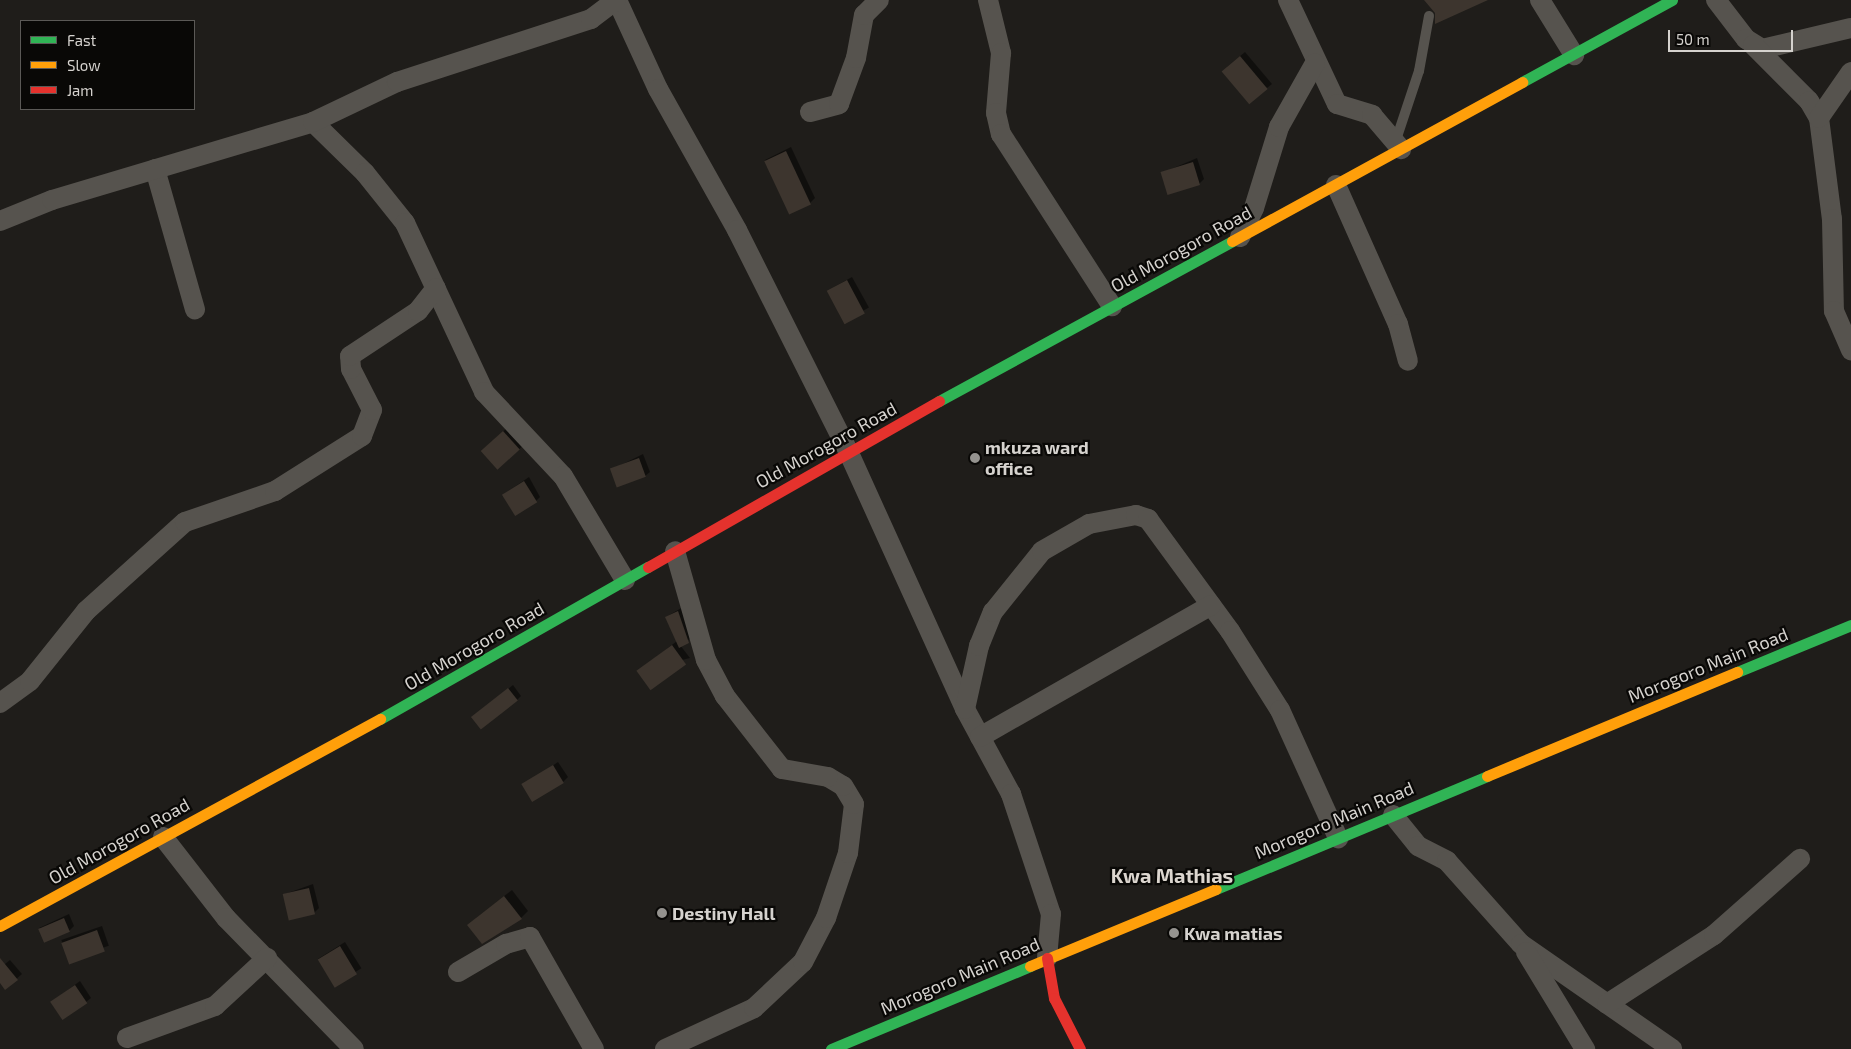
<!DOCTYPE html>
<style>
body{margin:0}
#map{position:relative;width:1851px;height:1049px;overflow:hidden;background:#1f1d1a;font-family:"Exo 2",sans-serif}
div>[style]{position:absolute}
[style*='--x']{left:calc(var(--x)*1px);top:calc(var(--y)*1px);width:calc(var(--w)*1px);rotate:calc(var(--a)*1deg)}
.shadow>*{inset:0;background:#0007;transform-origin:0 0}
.building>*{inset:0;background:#3d352e;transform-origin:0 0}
.lane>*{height:10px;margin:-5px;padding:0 5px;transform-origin:5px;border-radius:5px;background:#56534e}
.street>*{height:20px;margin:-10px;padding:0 10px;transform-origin:10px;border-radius:10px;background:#56534e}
.fast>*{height:11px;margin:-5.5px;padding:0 5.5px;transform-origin:5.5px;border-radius:5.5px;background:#30b455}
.slow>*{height:11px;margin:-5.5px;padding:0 5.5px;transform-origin:5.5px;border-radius:5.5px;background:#ff9f0a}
.jam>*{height:11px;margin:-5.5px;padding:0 5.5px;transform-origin:5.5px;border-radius:5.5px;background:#e5322d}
.dots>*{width:14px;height:14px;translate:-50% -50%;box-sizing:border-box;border:2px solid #090806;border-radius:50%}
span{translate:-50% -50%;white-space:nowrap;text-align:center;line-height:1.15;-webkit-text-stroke:4.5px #090806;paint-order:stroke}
.street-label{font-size:18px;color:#d5d2ce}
.poi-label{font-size:18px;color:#d5d2ce;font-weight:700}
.left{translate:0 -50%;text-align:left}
.quarter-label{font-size:20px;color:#dcd6cf;font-weight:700}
.legend{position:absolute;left:20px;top:20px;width:175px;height:90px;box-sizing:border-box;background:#090806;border:1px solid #5b5956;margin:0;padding:6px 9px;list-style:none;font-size:15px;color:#d5d2ce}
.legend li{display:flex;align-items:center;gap:10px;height:25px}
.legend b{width:25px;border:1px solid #5b5956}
.scale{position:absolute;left:1668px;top:30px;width:125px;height:22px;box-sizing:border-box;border:2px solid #d5d2ce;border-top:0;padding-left:6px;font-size:15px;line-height:18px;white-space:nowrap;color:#d5d2ce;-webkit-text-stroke:4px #090806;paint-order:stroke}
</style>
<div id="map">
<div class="shadow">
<i style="clip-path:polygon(1245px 52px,1272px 84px,1267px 88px,1227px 67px)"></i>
<i style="clip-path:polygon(791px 147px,815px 198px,810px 203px,765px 160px)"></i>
<i style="clip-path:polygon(1197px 158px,1204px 179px,1199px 184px,1162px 173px)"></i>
<i style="left:852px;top:277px;width:35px;height:28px;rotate:61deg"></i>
<i style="left:508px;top:427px;width:24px;height:35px;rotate:48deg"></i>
<i style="clip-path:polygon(643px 454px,650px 472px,645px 476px,611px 470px)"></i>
<i style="clip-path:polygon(529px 477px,540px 497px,536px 501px,504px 494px)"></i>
<i style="clip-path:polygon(683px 607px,693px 637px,680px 645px,690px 658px,638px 671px,677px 641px,666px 617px)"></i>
<i style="clip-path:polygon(513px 685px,521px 696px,517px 700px,477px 713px)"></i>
<i style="clip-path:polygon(558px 762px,568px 777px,563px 782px,524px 785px)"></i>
<i style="clip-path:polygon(313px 884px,319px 908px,314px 913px,285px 894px)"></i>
<i style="clip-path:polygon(512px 890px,528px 911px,521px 918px,476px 918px)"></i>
<i style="clip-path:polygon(69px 914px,74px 926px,69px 931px,39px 928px)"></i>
<i style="left:102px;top:926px;width:21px;height:43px;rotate:71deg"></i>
<i style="left:345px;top:942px;width:31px;height:32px;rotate:58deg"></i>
<i style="clip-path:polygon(10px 960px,22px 974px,6px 988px,0 981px,0 968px)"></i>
<i style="clip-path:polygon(80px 981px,91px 998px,86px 1002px,52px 1002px)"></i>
</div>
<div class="building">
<i style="clip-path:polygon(1424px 0,1488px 0,1435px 24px,1435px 13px)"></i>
<i style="left:1240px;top:56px;width:43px;height:24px;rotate:50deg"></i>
<i style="left:786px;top:151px;width:59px;height:24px;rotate:65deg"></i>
<i style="left:1193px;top:162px;width:24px;height:34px;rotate:73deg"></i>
<i style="left:847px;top:280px;width:38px;height:23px;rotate:62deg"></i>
<i style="left:503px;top:431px;width:25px;height:30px;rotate:48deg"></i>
<i style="left:639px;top:458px;width:20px;height:31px;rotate:70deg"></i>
<i style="left:524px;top:481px;width:25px;height:26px;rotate:58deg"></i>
<i style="clip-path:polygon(678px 611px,689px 643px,679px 648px,665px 617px)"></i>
<i style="left:672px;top:645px;width:24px;height:44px;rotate:54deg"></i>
<i style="left:508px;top:688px;width:16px;height:47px;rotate:52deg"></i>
<i style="left:553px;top:765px;width:21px;height:37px;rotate:59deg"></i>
<i style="left:309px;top:888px;width:27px;height:27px;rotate:77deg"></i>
<i style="clip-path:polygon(504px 896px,522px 919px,482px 944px,467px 925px)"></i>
<i style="left:64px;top:918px;width:15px;height:28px;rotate:67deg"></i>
<i style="left:97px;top:930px;width:23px;height:38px;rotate:70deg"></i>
<i style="left:340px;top:946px;width:33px;height:26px;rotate:59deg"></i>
<i style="clip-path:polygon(0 958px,18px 980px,5px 990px,0 983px)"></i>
<i style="left:75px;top:985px;width:22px;height:30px;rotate:56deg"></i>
</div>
<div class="lane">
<i style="--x:1396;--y:140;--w:73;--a:-71.6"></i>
<i style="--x:1419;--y:71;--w:56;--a:-79.7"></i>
</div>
<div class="street">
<i style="--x:617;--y:0;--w:98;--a:65.3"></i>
<i style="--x:658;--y:89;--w:162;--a:60.7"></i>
<i style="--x:737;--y:230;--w:247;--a:63.3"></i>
<i style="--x:848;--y:451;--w:283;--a:65.6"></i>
<i style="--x:965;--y:709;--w:97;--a:61.6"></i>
<i style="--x:1011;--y:794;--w:126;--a:71.6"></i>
<i style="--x:1051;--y:914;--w:44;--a:95.2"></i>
<i style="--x:988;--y:0;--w:55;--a:76.2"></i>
<i style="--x:1001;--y:53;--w:60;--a:94.8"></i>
<i style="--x:996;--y:113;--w:22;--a:77"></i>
<i style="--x:1001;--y:134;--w:205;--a:57.2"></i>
<i style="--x:1288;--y:0;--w:115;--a:64.8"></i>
<i style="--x:1337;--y:104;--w:37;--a:17"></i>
<i style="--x:1372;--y:115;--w:45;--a:49.5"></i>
<i style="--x:1540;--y:0;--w:65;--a:58.3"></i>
<i style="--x:1716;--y:0;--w:49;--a:52.4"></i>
<i style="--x:1746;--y:39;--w:19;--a:32"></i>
<i style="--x:1762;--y:49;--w:91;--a:-13.3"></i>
<i style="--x:1753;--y:45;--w:79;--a:45"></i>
<i style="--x:1809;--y:101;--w:20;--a:60"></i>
<i style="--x:1819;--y:118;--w:102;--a:82.7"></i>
<i style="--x:1832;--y:219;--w:92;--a:88.8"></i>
<i style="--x:1834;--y:311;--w:43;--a:66.4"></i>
<i style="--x:810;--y:112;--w:30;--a:-15"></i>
<i style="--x:839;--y:104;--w:49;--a:-69.7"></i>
<i style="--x:856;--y:58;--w:44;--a:-79.5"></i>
<i style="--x:864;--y:15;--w:21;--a:-45"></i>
<i style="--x:1819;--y:118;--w:56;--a:-55.2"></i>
<i style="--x:313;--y:122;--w:73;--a:44.4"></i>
<i style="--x:365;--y:173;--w:64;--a:51.3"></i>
<i style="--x:405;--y:223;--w:187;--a:64.9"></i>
<i style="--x:484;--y:392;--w:115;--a:46.8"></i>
<i style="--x:563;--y:476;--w:121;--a:59.2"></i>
<i style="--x:155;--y:169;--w:146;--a:74.1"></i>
<i style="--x:1336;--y:185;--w:152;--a:66"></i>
<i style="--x:1398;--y:324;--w:38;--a:75"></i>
<i style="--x:0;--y:221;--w:56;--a:-22"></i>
<i style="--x:52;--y:200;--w:272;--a:-16.6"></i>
<i style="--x:313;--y:122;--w:93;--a:-25.5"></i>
<i style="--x:397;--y:82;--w:204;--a:-18"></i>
<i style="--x:591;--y:19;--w:31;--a:-37"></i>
<i style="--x:1240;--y:237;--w:32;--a:-64"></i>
<i style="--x:1254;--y:208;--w:85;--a:-72.8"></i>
<i style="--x:1279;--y:127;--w:73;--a:-60.6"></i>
<i style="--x:0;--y:703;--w:37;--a:-36"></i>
<i style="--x:30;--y:681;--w:90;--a:-51.3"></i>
<i style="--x:86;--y:611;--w:133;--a:-42"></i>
<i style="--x:185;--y:522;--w:95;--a:-19"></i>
<i style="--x:275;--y:491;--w:103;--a:-32.3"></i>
<i style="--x:362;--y:436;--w:28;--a:-69"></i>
<i style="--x:372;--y:410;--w:46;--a:-117.1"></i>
<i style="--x:351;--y:369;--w:13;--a:-94"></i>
<i style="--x:350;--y:356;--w:82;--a:-33.5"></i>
<i style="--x:418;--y:311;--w:29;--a:-52"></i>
<i style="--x:965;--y:709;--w:65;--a:-77.5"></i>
<i style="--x:979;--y:646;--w:37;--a:-68"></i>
<i style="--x:993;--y:612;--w:78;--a:-51.2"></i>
<i style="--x:1042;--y:551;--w:54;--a:-29.9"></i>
<i style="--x:1089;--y:524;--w:48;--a:-10.8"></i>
<i style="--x:1136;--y:515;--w:13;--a:18"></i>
<i style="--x:1148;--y:519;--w:139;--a:53.8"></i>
<i style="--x:1230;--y:631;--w:93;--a:57.7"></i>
<i style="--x:1280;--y:710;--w:141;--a:65.6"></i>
<i style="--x:980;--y:737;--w:266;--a:-29.7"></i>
<i style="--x:1393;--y:815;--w:40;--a:51"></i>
<i style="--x:1418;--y:846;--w:33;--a:27"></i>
<i style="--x:1447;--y:861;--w:111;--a:48.3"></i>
<i style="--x:1521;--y:944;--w:184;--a:34.8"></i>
<i style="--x:163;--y:837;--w:103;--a:52.1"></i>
<i style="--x:226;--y:918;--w:183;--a:45.7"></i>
<i style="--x:1526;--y:952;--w:114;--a:58.7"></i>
<i style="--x:458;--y:972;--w:56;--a:-30.3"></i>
<i style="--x:506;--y:944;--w:25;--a:-16"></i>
<i style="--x:530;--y:937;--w:129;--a:60.3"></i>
<i style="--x:1607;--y:1004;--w:127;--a:-32.8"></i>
<i style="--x:1714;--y:935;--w:115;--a:-41.5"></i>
<i style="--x:127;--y:1038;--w:94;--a:-20"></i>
<i style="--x:215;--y:1006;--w:71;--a:-42.7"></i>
<i style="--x:665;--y:1049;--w:98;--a:-24.7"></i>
<i style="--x:754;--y:1008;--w:67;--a:-43.2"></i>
<i style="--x:803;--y:962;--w:50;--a:-62.4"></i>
<i style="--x:826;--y:918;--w:69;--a:-71.3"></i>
<i style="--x:848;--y:853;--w:49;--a:-83"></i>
<i style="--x:854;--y:804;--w:21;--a:-121"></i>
<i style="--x:843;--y:786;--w:17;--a:-149"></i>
<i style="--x:828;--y:777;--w:47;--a:-170.1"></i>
<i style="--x:782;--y:769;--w:93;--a:-128"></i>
<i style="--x:725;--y:696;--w:41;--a:-117.8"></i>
<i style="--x:706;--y:660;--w:113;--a:-105.9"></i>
</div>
<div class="fast">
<i style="--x:1522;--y:82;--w:171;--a:-28.7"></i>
<i style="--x:939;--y:401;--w:334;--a:-28.6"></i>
<i style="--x:1737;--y:672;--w:123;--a:-22.4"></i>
<i style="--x:380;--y:719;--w:308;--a:-29.6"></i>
<i style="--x:1216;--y:889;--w:294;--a:-22.6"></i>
<i style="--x:831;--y:1049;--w:216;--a:-22.6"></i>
</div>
<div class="slow">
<i style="--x:1232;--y:241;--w:331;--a:-28.7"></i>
<i style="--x:1487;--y:776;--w:271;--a:-22.6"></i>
<i style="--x:0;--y:926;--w:433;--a:-28.6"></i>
<i style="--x:1030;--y:966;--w:201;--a:-22.5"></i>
</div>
<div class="jam">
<i style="--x:648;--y:567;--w:335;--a:-29.7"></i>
<i style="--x:1047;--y:958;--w:41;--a:80.1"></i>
<i style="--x:1054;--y:998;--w:57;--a:63"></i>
</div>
<div class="dots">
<i style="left:975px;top:458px;background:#95938f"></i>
<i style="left:662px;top:913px;background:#95938f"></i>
<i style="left:1174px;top:933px;background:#95938f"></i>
</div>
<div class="street-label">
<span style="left:1181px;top:249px;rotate:-29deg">Old Morogoro Road</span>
<span style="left:826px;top:445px;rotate:-29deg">Old Morogoro Road</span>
<span style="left:474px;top:646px;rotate:-30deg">Old Morogoro Road</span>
<span style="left:1708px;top:665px;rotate:-22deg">Morogoro Main Road</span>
<span style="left:1334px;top:820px;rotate:-23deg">Morogoro Main Road</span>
<span style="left:119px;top:841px;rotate:-29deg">Old Morogoro Road</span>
<span style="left:960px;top:976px;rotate:-23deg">Morogoro Main Road</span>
</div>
<div class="poi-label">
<span class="left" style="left:985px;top:458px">mkuza ward<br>office</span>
<span class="left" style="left:672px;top:913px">Destiny Hall</span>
<span class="left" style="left:1184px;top:933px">Kwa matias</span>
</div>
<div class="quarter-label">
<span style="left:1172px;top:875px">Kwa Mathias</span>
</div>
<ul class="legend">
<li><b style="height:6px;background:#30b455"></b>Fast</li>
<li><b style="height:6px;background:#ff9f0a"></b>Slow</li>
<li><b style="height:6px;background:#e5322d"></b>Jam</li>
</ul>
<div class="scale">50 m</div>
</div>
